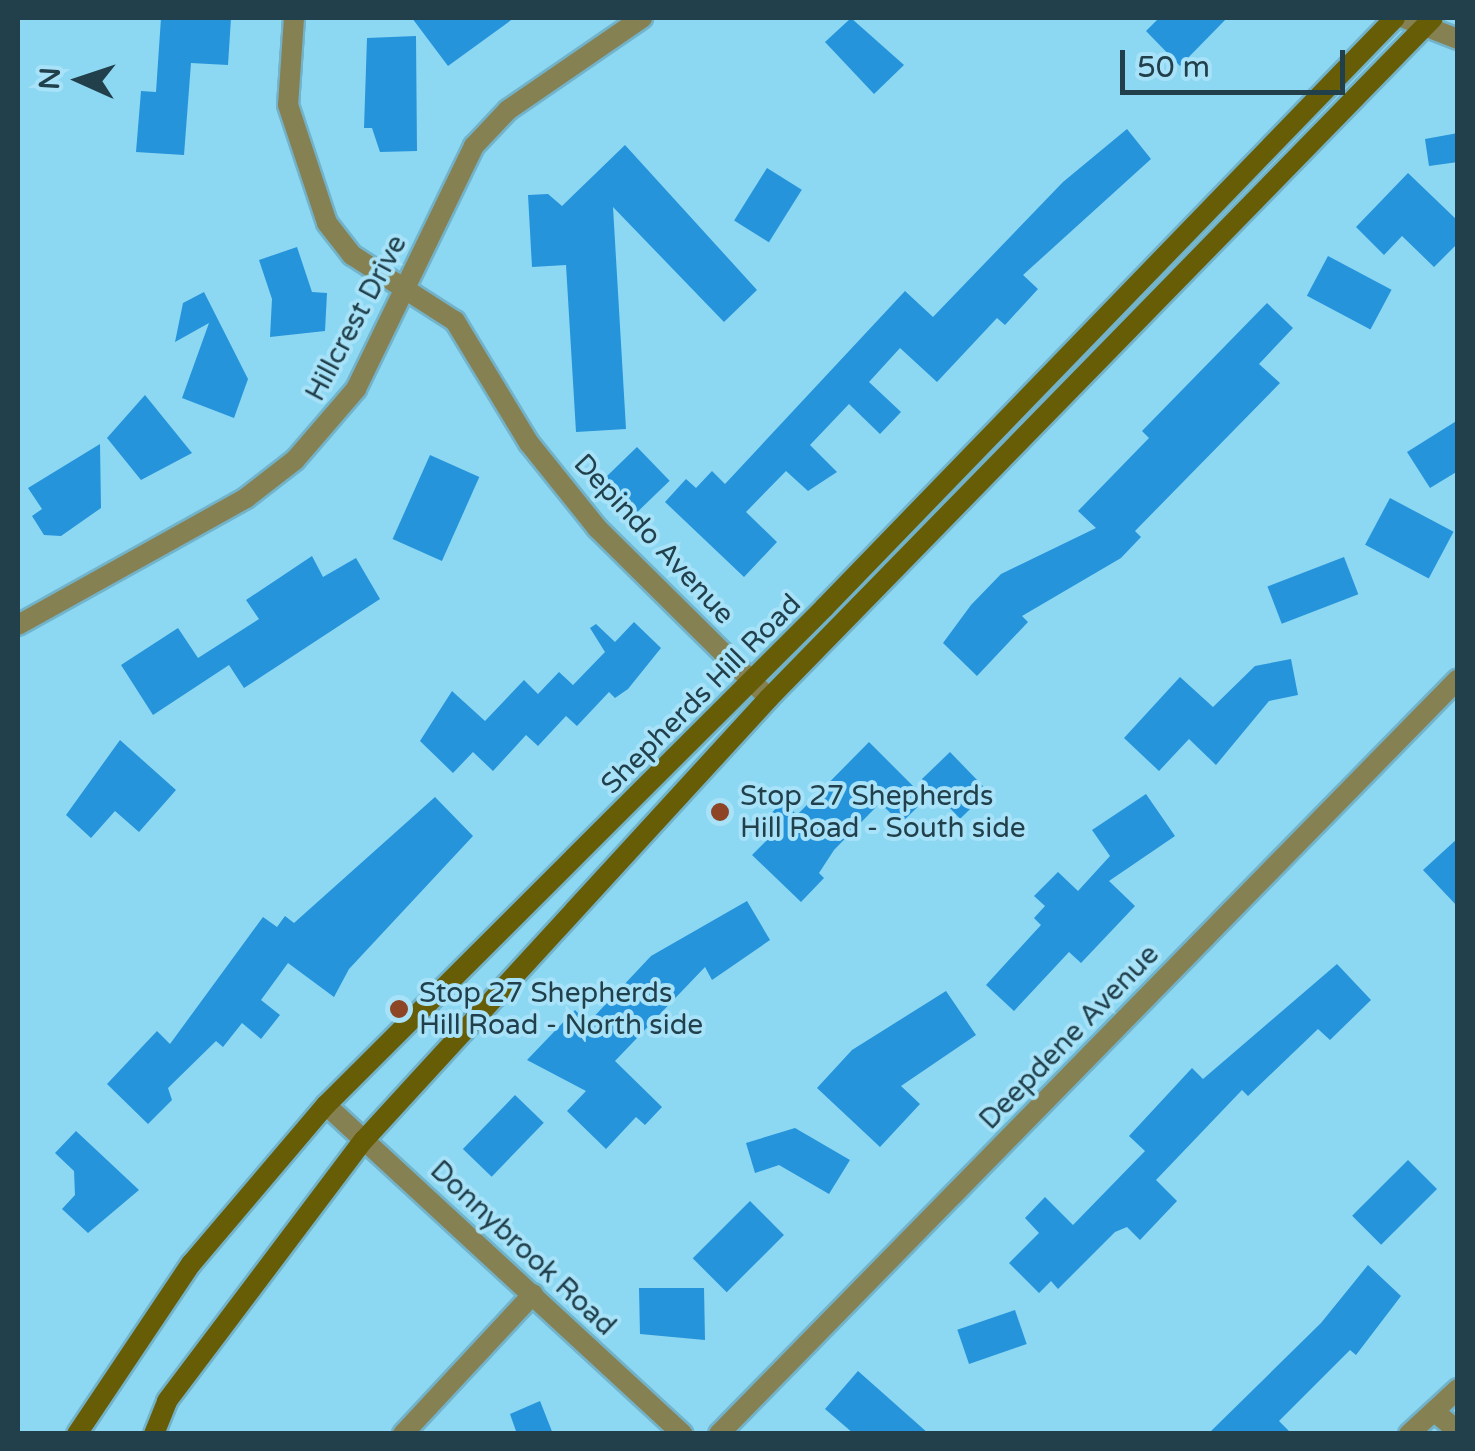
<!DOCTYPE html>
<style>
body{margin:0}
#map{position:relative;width:1475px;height:1451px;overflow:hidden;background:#8cd7f2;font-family:"Varela Round",sans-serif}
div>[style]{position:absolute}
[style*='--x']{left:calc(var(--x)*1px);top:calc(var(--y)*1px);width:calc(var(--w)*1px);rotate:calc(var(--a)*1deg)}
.building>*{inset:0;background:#2594db;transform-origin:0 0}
.roads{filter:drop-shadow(2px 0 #72b3ca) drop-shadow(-2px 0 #72b3ca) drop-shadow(0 2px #72b3ca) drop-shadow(0 -2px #72b3ca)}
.minor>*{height:20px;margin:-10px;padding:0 10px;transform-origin:10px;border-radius:10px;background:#868153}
.secondary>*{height:20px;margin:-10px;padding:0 10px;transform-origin:10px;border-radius:10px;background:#665d06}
.dots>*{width:28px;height:28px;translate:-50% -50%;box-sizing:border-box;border:5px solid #a7e2f8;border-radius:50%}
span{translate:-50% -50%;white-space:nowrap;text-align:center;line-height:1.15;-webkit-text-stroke:8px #a7e2f8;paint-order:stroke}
.street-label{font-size:28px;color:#21404b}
.poi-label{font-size:28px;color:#21404b}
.left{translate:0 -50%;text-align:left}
.frame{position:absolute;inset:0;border:20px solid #21404b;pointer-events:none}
.north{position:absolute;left:30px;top:30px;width:100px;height:100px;-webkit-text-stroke:8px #a7e2f8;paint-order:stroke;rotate:273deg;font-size:28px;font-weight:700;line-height:40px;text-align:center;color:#21404b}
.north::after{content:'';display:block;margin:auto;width:35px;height:45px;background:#21404b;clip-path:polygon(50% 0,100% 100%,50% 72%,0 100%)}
.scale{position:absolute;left:1120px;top:50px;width:225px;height:45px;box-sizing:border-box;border:5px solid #21404b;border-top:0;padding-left:12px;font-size:30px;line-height:35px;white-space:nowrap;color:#21404b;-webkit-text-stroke:8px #a7e2f8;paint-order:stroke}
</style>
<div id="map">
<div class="building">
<i style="clip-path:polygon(161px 18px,231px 18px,228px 65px,191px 63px,184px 155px,136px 152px,141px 91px,156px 92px)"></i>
<i style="clip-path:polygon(412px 18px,514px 18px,448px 66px)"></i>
<i style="clip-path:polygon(851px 18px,904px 65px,874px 94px,825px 42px)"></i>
<i style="clip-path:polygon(1159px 18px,1227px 18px,1180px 66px,1146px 31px)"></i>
<i style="clip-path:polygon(416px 36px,417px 151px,380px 152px,372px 128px,364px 128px,367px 38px)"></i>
<i style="clip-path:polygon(1127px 129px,1151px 159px,1023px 275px,1038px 289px,1005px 325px,997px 318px,937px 382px,900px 348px,869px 382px,901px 412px,880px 434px,849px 404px,810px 445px,837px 472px,808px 491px,786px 471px,746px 512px,777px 542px,744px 577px,665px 502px,686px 479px,696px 488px,712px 471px,725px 484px,905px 291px,933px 317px,1063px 182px)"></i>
<i style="clip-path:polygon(1458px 133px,1458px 162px,1429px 166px,1425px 139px)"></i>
<i style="clip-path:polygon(625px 145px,757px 290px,724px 322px,613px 207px,626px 429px,576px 432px,566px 265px,532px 267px,528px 195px,548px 194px,562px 206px)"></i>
<i style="left:767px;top:168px;width:41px;height:62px;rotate:32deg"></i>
<i style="clip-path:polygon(1408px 173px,1458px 221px,1458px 243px,1434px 267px,1402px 236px,1384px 255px,1356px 227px)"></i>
<i style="clip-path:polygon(297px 247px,312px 292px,327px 293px,325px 331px,270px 337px,272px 299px,259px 260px)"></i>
<i style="left:1328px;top:256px;width:72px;height:45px;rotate:28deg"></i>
<i style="clip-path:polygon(204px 292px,248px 379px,234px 418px,182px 398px,209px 323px,175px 342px,183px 303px)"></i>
<i style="clip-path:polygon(1267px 303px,1293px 328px,1259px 364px,1280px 383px,1135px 531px,1141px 537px,1121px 558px,1022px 616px,1028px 622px,977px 676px,943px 643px,971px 605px,1001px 574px,1096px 528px,1078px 511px,1149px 438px,1142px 431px)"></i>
<i style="clip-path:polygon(145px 395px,192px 453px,141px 480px,107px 438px)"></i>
<i style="clip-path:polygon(1458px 420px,1458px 471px,1430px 488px,1407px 452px)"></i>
<i style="clip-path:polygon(100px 444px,101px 508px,61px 536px,44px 535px,32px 516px,42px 509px,28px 488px)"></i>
<i style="left:637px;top:447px;width:47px;height:51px;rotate:46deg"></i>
<i style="left:430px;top:455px;width:54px;height:92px;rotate:24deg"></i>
<i style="left:1390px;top:498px;width:72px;height:53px;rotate:28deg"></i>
<i style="clip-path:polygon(312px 556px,323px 577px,356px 558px,380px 599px,244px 688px,229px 665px,153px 715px,121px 665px,178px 628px,198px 658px,259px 619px,246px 600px)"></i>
<i style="left:1344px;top:557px;width:40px;height:82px;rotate:69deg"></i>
<i style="clip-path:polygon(634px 622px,661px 648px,628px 689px,615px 698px,609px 692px,577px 726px,566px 716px,538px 746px,526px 735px,493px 771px,473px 752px,453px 773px,420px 741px,452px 691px,485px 721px,524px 680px,538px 694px,559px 672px,573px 685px,605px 652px,590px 628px,596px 624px,615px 642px)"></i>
<i style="clip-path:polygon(1291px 659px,1298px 695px,1269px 701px,1216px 765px,1189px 739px,1159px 771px,1124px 738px,1180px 677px,1213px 707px,1255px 666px)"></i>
<i style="clip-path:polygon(120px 740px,176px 790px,139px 832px,115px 811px,91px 838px,66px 815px)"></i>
<i style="clip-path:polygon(869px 742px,926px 799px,901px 823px,880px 803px,834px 850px,819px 873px,824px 878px,801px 902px,752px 855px,773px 834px,762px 823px,783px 801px,797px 815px)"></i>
<i style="left:950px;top:752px;width:55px;height:39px;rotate:46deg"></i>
<i style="clip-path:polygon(1146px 794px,1175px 836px,1109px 881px,1135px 906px,1081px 963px,1069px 952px,1014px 1011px,986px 985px,1041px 925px,1034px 918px,1045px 906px,1034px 896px,1058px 872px,1078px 891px,1110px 856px,1092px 830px)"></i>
<i style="clip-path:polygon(435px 797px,473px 836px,349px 969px,334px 997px,288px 963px,261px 1000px,280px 1015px,261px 1039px,242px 1023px,223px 1047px,216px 1041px,168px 1088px,172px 1100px,148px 1124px,107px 1084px,157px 1031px,170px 1044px,263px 917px,277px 927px,285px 916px,294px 923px)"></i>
<i style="clip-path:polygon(1458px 838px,1458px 907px,1423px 870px)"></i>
<i style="clip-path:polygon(747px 901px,770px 940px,712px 980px,705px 967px,615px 1061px,662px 1107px,645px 1125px,636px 1117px,606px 1149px,567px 1111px,586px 1091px,527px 1060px,575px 1010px,588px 1023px,651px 956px)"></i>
<i style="clip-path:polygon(1337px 964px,1371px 1000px,1330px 1040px,1318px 1029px,1248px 1096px,1242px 1090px,1156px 1180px,1177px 1201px,1140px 1240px,1127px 1227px,1115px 1232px,1058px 1289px,1051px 1281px,1039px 1293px,1009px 1263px,1039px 1233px,1025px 1218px,1045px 1197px,1073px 1225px,1145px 1151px,1129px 1136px,1192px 1068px,1203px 1079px)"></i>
<i style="clip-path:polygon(946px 991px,976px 1035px,901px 1086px,920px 1104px,880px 1147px,817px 1088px,852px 1050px)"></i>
<i style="left:515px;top:1095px;width:40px;height:75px;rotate:44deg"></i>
<i style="clip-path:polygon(795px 1128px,850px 1160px,829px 1194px,779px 1165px,755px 1173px,746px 1143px)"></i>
<i style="clip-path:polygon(76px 1131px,139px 1190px,88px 1233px,62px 1209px,75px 1195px,74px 1171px,55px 1153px)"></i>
<i style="left:1408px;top:1160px;width:41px;height:79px;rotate:45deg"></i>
<i style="left:750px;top:1201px;width:48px;height:81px;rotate:45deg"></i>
<i style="clip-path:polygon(1368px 1265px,1401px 1296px,1356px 1355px,1350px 1350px,1279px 1421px,1292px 1434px,1208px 1434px,1321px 1323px)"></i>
<i style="clip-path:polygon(639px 1288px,704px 1288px,705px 1340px,640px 1334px)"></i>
<i style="left:1015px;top:1310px;width:36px;height:61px;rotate:71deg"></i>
<i style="clip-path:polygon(858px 1371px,929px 1434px,854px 1434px,825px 1409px)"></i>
<i style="clip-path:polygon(540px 1401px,553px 1434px,517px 1434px,510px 1414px)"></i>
</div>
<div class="roads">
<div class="minor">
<i style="--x:294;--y:18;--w:87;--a:93.9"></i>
<i style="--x:288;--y:105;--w:124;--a:71.7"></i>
<i style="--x:327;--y:223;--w:41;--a:52"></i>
<i style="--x:352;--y:255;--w:122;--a:32.7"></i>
<i style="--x:455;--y:321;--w:143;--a:58.8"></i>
<i style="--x:529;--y:443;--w:109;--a:51.3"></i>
<i style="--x:597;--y:528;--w:235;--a:44.7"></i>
<i style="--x:1404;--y:18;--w:58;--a:21.3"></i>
<i style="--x:18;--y:625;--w:261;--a:-29.1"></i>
<i style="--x:246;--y:498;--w:62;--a:-37.8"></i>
<i style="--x:295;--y:460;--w:94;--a:-49.3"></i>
<i style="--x:356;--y:389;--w:270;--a:-64.1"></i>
<i style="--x:474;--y:146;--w:50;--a:-46.6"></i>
<i style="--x:508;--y:110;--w:163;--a:-34.5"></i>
<i style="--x:326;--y:1105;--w:485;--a:42.7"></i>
<i style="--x:1435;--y:1412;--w:30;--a:40"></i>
<i style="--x:403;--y:1434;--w:191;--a:-47.1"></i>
<i style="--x:719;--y:1434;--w:1056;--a:-45.61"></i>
<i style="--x:1409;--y:1434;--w:67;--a:-42.6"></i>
</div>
<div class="secondary">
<i style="--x:77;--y:1434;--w:205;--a:-56.2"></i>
<i style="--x:191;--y:1264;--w:209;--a:-49.7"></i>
<i style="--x:326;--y:1105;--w:704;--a:-44.94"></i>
<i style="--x:824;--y:608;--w:821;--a:-45.94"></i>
<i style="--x:154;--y:1434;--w:35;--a:-68"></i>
<i style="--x:167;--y:1401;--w:327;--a:-53"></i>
<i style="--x:364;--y:1140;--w:599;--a:-47.5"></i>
<i style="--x:769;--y:698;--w:950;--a:-45.68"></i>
</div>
</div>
<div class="dots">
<i style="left:720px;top:812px;background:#8e4526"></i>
<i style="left:399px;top:1009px;background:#8e4526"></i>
</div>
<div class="street-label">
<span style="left:356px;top:318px;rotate:-62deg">Hillcrest Drive</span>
<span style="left:654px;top:539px;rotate:47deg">Depindo Avenue</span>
<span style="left:701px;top:694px;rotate:-45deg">Shepherds Hill Road</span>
<span style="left:1069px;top:1037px;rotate:-46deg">Deepdene Avenue</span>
<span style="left:523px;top:1248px;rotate:43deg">Donnybrook Road</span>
</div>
<div class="poi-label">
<span class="left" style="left:740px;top:812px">Stop 27 Shepherds<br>Hill Road - South side</span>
<span class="left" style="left:419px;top:1009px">Stop 27 Shepherds<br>Hill Road - North side</span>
</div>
<div class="frame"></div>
<div class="north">N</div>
<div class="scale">50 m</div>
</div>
